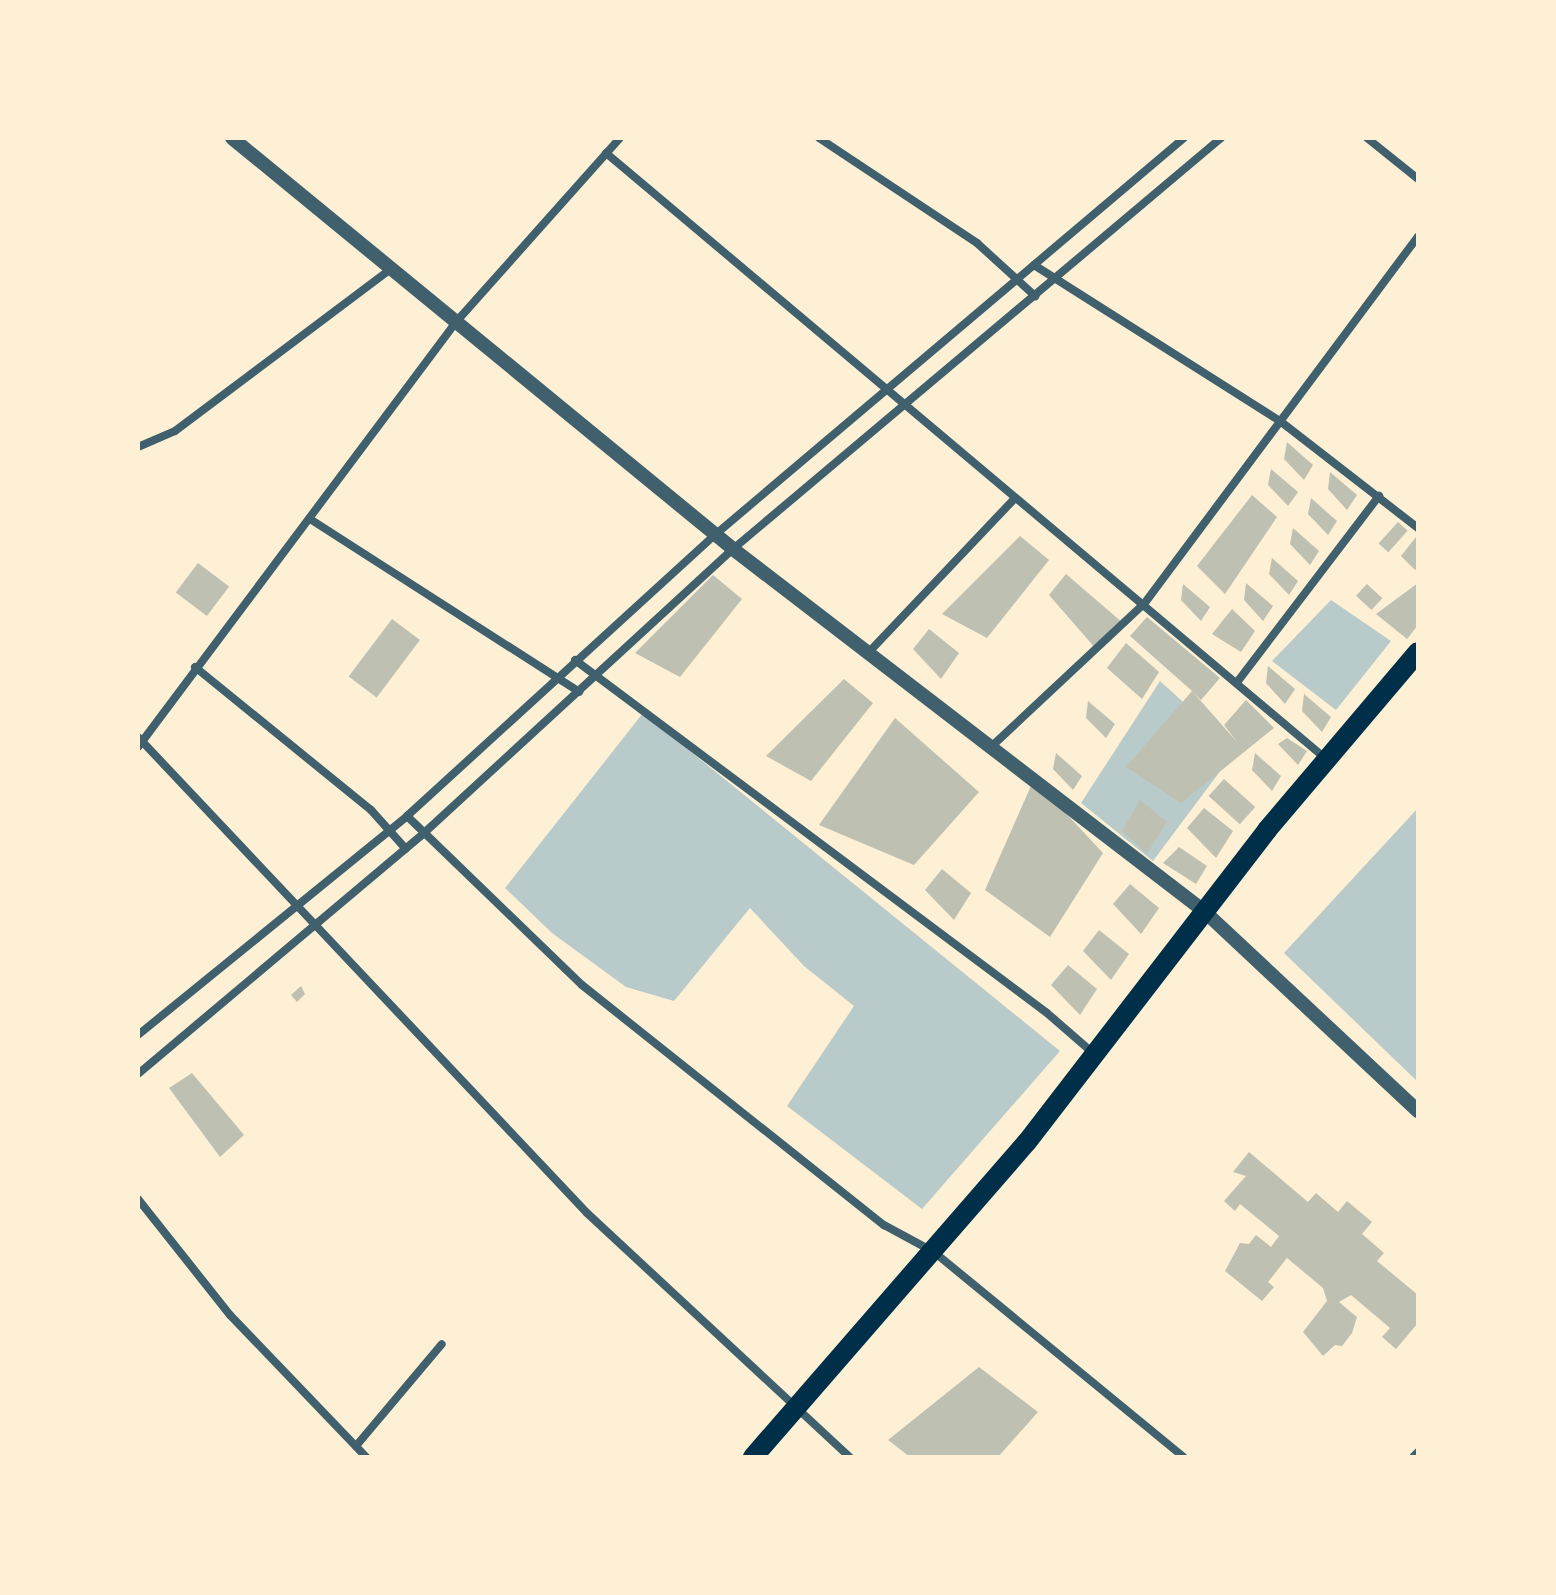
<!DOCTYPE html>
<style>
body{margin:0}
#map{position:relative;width:1556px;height:1595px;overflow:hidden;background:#fdf0d5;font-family:Commissioner,sans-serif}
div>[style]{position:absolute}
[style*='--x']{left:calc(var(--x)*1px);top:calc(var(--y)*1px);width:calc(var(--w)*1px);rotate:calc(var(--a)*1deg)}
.green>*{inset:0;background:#b9caca}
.building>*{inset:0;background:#bec0b2;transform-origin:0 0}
.minor>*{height:8px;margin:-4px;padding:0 4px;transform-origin:4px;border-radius:4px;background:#3f606c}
.tertiary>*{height:14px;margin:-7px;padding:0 7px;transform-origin:7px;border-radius:7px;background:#3f606c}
.trunk>*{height:20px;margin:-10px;padding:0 10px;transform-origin:10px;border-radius:10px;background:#003049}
span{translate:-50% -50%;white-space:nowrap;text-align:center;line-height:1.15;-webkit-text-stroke:6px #fdf0d5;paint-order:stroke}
.frame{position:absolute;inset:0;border:140px solid #fdf0d5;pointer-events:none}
</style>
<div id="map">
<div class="green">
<i style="clip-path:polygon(1331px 600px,1391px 641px,1336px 710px,1272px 661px)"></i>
<i style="clip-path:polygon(1160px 681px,1236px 750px,1153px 861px,1081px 803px)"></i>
<i style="clip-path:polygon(643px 713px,1060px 1051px,922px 1209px,787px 1106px,854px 1006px,804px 966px,750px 908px,674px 1001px,626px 987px,552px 933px,505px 888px)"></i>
<i style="clip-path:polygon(1418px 808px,1418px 1082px,1284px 953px)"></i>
</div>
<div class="building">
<i style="clip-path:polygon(1287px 442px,1313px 465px,1304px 480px,1284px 459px)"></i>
<i style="clip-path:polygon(1271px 469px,1298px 492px,1288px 506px,1268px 485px)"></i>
<i style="clip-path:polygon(1330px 472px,1357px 495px,1347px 510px,1328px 489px)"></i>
<i style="clip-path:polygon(1252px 495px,1277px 517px,1225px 594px,1197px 566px)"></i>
<i style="clip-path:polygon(1311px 498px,1337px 521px,1328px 535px,1308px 514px)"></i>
<i style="left:1398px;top:522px;width:13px;height:29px;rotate:42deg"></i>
<i style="clip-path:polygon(1293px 528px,1319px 551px,1310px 565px,1290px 544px)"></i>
<i style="clip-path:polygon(1020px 536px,1049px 560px,987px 638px,942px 614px)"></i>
<i style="clip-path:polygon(1416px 537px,1418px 567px,1415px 570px,1401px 556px)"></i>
<i style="clip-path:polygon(1272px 558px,1298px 581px,1289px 595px,1269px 574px)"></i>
<i style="left:198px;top:563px;width:39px;height:37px;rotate:37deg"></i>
<i style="clip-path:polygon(1066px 574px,1123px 623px,1096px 649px,1049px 595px)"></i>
<i style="clip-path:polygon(713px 575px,742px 599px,680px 677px,635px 653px)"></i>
<i style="clip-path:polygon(1246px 583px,1273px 606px,1263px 621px,1244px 600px)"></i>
<i style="clip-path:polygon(1418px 583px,1418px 625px,1407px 639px,1376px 614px)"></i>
<i style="clip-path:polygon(1183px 584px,1210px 607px,1201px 621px,1181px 600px)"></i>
<i style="left:1367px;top:584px;width:21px;height:16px;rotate:43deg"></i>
<i style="clip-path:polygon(1232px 609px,1255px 631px,1241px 652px,1212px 634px)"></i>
<i style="clip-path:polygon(1147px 617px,1220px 678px,1201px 700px,1192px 691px,1238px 743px,1224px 725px,1246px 700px,1274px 728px,1181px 803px,1126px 767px,1192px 691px,1130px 636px)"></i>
<i style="left:392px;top:619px;width:35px;height:72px;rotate:37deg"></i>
<i style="clip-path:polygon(929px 629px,959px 653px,941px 679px,913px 649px)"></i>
<i style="clip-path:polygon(1126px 643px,1159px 672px,1142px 699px,1107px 668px)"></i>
<i style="clip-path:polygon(1268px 666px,1295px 689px,1285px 704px,1266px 683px)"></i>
<i style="clip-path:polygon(844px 679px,873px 703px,811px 781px,766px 756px)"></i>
<i style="clip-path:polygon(1304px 694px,1331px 717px,1322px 732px,1302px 711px)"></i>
<i style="clip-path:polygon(1088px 701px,1115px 724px,1106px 738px,1086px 718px)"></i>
<i style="clip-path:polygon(895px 718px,979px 792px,914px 865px,819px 825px)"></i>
<i style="clip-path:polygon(1287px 738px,1307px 751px,1298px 765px,1278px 744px)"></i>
<i style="clip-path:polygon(1056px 753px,1082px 776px,1073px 790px,1053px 769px)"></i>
<i style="clip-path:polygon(1255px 753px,1281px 776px,1272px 791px,1252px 770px)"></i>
<i style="clip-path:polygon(1034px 779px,1103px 853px,1050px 937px,985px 890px)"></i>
<i style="left:1224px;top:779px;width:42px;height:23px;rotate:42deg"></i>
<i style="clip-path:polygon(1140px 800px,1167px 822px,1147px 853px,1122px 831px)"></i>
<i style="clip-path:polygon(1204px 808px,1233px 831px,1216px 858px,1187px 828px)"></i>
<i style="clip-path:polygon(1179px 847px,1207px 866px,1196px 884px,1163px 863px)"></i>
<i style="clip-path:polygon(942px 869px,971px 893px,954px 920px,925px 890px)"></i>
<i style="clip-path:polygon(1130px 884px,1159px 908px,1141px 934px,1113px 904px)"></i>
<i style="clip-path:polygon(1099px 930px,1129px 954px,1111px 980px,1083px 951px)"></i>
<i style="clip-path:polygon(1068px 965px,1097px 989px,1080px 1015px,1051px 985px)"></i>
<i style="clip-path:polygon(301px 986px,305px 994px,297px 1002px,291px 995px)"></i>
<i style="clip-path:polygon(192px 1073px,244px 1135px,220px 1157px,169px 1088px)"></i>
<i style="clip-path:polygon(1249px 1152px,1308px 1202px,1316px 1193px,1338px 1212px,1347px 1201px,1372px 1222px,1362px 1234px,1384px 1253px,1377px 1261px,1418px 1295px,1418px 1323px,1396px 1349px,1382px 1337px,1390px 1328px,1351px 1295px,1339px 1302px,1357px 1317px,1352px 1333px,1342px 1346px,1335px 1345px,1323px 1356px,1303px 1332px,1327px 1301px,1323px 1288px,1287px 1258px,1268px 1282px,1274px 1287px,1262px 1301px,1225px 1271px,1240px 1243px,1249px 1244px,1256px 1235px,1271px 1247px,1279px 1236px,1240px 1204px,1235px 1211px,1224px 1201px,1246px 1176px,1233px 1172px)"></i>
<i style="clip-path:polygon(979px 1367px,1038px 1412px,998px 1457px,910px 1457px,888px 1440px)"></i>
</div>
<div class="minor">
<i style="--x:819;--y:138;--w:190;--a:33.6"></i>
<i style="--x:977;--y:243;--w:79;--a:42.4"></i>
<i style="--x:1367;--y:138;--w:65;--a:38.8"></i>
<i style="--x:606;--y:153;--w:940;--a:40.08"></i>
<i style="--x:1034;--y:265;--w:291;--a:32.4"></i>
<i style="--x:1280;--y:421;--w:175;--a:37.8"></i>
<i style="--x:138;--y:447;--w:40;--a:-23.4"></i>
<i style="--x:175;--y:431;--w:270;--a:-36.9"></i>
<i style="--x:310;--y:519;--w:320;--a:32.7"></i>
<i style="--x:869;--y:652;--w:212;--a:-46.5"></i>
<i style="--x:575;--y:660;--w:589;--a:36.79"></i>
<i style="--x:1047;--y:1013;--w:61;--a:41"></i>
<i style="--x:195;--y:667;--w:227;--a:39.1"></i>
<i style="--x:371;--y:810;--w:52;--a:48.1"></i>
<i style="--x:1238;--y:681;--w:233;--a:-52.7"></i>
<i style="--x:138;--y:737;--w:654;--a:46.67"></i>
<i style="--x:587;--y:1213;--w:359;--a:42.9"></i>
<i style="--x:992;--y:746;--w:208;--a:-43.1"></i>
<i style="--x:1144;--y:604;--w:458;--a:-53.3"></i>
<i style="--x:138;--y:747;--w:531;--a:-53.19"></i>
<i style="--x:456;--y:322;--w:246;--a:-48.3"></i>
<i style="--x:407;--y:816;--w:243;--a:44"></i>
<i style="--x:582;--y:985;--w:386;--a:38.5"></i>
<i style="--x:884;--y:1225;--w:57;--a:28.4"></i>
<i style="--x:934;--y:1252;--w:323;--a:39.4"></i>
<i style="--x:138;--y:1035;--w:347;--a:-39.1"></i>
<i style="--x:407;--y:816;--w:418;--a:-42.4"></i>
<i style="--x:716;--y:534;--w:613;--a:-40.24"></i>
<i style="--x:138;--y:1074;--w:374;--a:-40.1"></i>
<i style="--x:424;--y:833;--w:420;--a:-42.6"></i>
<i style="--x:733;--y:549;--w:638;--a:-40.1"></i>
<i style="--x:138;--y:1199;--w:148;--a:51.6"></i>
<i style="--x:230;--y:1315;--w:197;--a:46.2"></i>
<i style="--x:356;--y:1446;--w:133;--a:-49.9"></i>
<i style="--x:1413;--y:1457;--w:7;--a:-45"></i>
</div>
<div class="tertiary">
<i style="--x:232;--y:138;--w:648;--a:39.36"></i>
<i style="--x:733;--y:549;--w:594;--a:37.55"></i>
<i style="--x:1204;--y:911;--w:293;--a:43.1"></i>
</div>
<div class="trunk">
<i style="--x:753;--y:1457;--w:417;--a:-49"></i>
<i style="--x:1027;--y:1142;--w:394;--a:-52.4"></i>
<i style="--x:1267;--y:830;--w:233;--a:-49.7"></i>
</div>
<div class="frame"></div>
</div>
